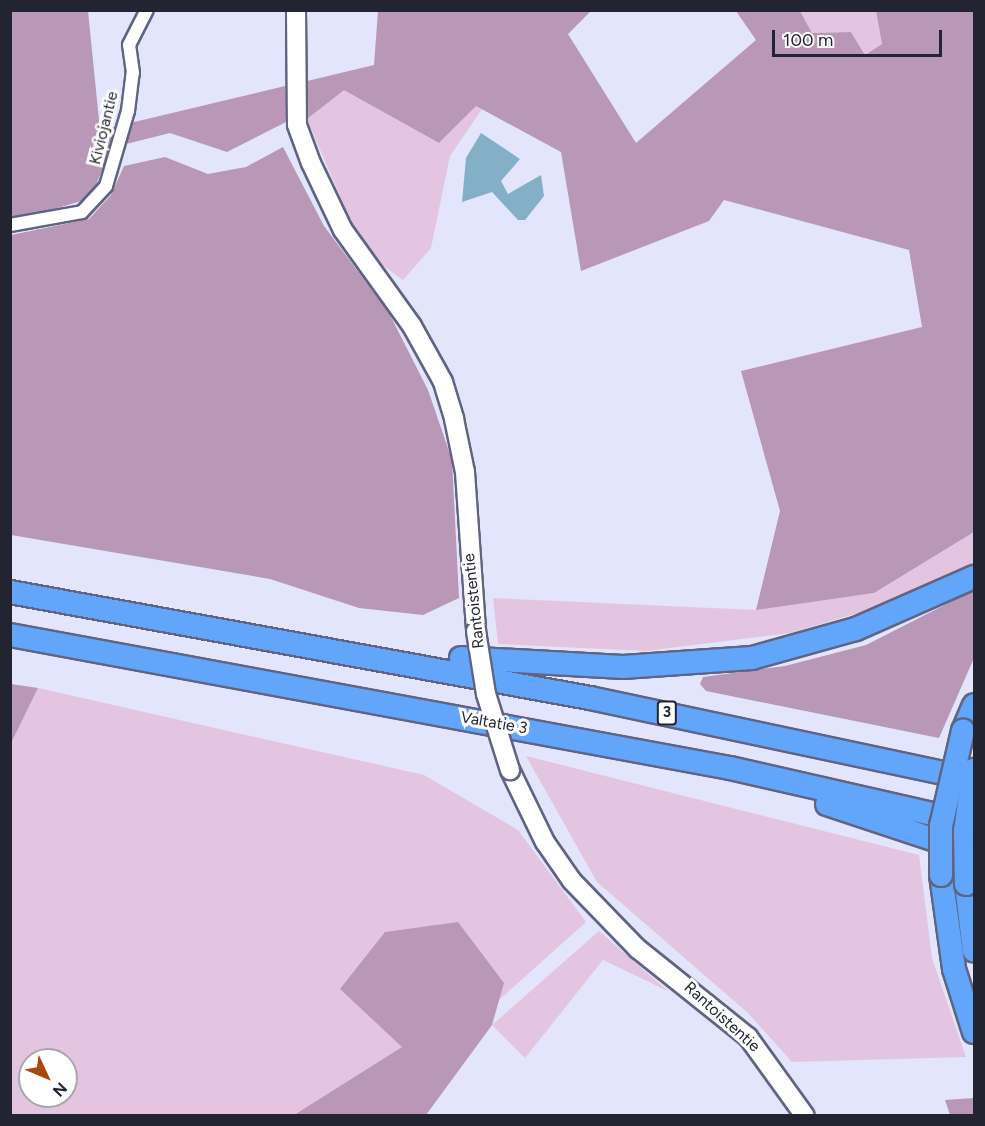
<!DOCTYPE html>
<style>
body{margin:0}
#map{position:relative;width:985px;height:1126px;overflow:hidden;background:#e2e5fb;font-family:Figtree,sans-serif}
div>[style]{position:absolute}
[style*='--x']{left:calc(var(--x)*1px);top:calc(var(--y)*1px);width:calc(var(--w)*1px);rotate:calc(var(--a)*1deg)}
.green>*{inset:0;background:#e4c5e1}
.forest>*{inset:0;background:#b997b6}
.water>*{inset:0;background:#83b0c6}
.roads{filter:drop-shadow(2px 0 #606483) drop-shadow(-2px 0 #606483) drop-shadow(0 2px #606483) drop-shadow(0 -2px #606483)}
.street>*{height:12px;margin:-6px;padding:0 6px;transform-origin:6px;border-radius:6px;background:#fff}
.secondary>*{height:18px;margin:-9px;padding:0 9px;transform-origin:9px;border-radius:9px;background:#fff}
.highway>*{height:22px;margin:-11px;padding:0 11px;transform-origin:11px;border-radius:11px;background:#61a6fb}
.bridges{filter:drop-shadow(2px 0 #606483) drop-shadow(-2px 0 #606483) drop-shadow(0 2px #606483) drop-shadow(0 -2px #606483)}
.secondary-bridge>*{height:18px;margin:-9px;padding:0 9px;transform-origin:9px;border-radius:9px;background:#fff}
.highway-bridge>*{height:22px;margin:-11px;padding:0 11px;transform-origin:11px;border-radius:11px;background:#61a6fb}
span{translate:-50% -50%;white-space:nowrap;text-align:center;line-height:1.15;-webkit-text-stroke:6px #fff;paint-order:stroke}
.shield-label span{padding:2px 4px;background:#fff;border:2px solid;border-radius:4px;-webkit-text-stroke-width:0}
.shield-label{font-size:15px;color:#222431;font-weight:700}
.street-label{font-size:16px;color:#222431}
.frame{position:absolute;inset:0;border:12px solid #222431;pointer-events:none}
.north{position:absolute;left:18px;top:1048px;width:60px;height:60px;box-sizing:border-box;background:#fff;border:2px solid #a7a7ad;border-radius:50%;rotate:134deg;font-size:16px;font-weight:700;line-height:24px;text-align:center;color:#222431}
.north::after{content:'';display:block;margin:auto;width:21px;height:27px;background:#aa470f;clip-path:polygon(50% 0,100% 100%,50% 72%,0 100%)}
.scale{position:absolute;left:772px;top:30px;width:170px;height:27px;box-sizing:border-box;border:3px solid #222431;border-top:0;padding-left:8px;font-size:18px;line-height:21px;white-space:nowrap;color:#222431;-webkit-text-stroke:4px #fff;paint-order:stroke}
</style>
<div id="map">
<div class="green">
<i style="clip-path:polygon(800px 11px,876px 11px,882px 44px,865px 55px,851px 32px,812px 33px)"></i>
<i style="clip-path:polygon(344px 89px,439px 143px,476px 105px,482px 109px,450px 156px,431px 248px,403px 280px,378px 262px,350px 220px,307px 119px)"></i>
<i style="clip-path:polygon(974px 532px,974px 564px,889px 604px,790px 633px,646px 651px,498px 644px,493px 598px,756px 610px,874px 593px)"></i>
<i style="clip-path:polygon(evenodd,38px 688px,424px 775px,518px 830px,586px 922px,499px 1000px,504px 983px,294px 1115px,11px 1115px,10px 743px,38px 688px,30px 1060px,66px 1060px,66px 1096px,30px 1096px,30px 1060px)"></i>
<i style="clip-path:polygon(526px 756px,919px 855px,932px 958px,966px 1057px,792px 1062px,748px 1013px,597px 882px)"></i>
<i style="clip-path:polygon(599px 931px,668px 991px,603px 960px,525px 1058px,492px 1025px)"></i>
</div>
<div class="forest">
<i style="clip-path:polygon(11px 11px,88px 11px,100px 130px,119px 126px,91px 198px,11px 222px)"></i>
<i style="clip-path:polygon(378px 11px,591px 11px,568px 34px,636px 143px,756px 40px,736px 11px,800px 11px,812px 33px,851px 32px,865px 55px,882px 44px,876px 11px,974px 11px,974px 532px,874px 593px,756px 610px,780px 511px,741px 371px,922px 327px,909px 250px,724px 200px,709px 221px,581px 271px,561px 152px,476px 106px,439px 143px,344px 90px,307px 119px,303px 82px,374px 65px)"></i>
<i style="clip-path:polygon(285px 86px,288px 121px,227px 152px,170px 133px,126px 144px,130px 123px)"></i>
<i style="clip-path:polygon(283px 147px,324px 226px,389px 313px,428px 390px,452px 460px,459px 598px,423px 615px,359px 608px,270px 579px,11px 535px,11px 235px,89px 219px,111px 195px,124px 166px,165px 157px,208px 174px,246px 167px)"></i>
<i style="clip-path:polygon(974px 590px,974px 658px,939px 738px,706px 691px,700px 684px,703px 677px,785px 666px,866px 645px)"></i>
<i style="clip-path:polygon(11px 684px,38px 688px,11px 743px,10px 684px)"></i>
<i style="clip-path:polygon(458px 922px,504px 983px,492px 1025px,426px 1115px,294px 1115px,402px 1047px,340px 989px,385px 932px)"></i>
<i style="clip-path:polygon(974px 1098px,974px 1115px,950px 1115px,945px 1100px)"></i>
</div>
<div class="water">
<i style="clip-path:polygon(481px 133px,520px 159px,501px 181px,508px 194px,541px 175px,544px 196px,525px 220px,518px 220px,492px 192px,462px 202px,466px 158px)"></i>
</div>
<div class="roads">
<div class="street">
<i style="--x:10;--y:225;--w:73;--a:-10.2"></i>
<i style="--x:82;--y:212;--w:35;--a:-47"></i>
<i style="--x:106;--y:186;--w:78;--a:-73.7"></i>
<i style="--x:128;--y:111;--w:38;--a:-83"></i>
<i style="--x:133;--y:73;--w:28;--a:-98"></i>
<i style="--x:129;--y:45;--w:39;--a:-63"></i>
</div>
<div class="secondary">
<i style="--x:296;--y:10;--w:115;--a:89.5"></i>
<i style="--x:297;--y:125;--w:40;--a:69.8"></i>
<i style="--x:311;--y:163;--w:74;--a:64.5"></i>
<i style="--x:343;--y:230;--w:118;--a:54.3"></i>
<i style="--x:412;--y:326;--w:64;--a:61"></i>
<i style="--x:443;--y:382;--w:39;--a:73"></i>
<i style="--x:454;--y:419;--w:54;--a:78.3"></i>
<i style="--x:465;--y:472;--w:159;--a:86"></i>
<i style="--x:510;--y:770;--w:80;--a:64.1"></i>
<i style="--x:545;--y:842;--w:47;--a:55.3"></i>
<i style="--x:572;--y:881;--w:95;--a:45.9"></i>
<i style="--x:638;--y:949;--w:141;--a:38.7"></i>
<i style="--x:748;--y:1037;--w:97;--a:54.2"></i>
</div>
<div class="highway">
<i style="--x:10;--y:592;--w:590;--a:10.36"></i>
<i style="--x:590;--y:698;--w:390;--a:12"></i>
<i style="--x:10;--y:635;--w:732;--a:10.47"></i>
<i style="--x:730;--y:768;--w:239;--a:12.8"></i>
<i style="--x:461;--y:658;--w:162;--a:3.2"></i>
<i style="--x:623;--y:667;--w:129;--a:-4"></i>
<i style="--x:752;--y:658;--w:108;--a:-15.6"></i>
<i style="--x:856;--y:629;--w:129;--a:-23.8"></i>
<i style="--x:963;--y:731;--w:28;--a:-67"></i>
<i style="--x:827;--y:804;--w:155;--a:18.4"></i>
<i style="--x:941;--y:875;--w:95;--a:82.1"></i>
<i style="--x:954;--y:969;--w:66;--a:72.4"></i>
<i style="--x:966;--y:884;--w:67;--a:83.2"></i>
</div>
</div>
<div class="bridges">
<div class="secondary-bridge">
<i style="--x:476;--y:631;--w:64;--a:81"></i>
<i style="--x:486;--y:694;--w:80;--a:72.5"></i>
</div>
<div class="highway-bridge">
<i style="--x:941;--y:875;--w:49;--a:-90"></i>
<i style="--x:941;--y:826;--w:98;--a:-77"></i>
<i style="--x:966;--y:884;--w:53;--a:-91.1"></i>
<i style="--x:965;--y:831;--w:62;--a:-81.6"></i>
</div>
</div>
<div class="shield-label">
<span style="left:667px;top:713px">3</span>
</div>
<div class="street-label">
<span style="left:104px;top:128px;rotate:-76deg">Kiviojantie</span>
<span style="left:474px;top:601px;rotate:-96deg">Rantoistentie</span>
<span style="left:494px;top:723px;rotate:10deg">Valtatie 3</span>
<span style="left:722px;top:1017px;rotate:42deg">Rantoistentie</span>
</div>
<div class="frame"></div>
<div class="north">N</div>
<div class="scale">100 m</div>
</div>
